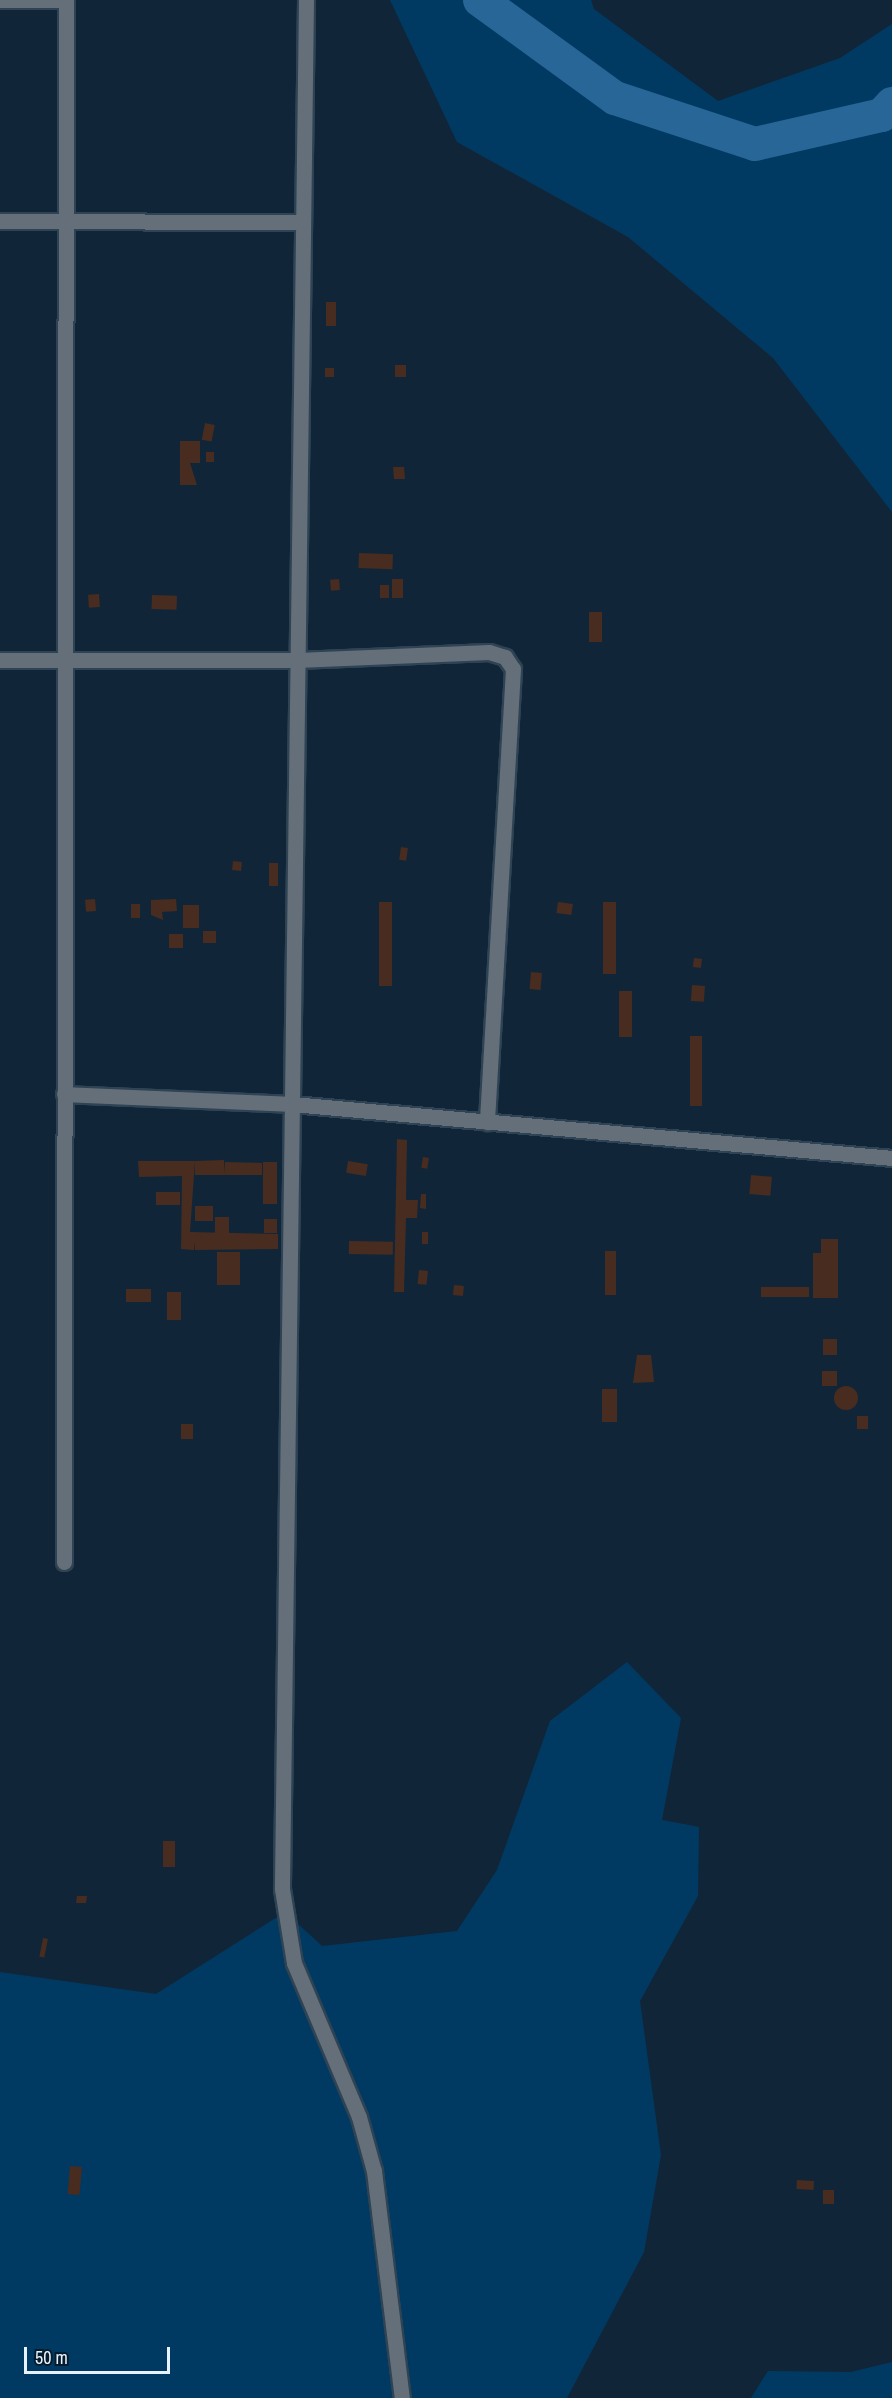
<!DOCTYPE html>
<style>
body{margin:0}
#map{position:relative;width:892px;height:2398px;overflow:hidden;background:#102638;font-family:"Archivo Narrow",sans-serif}
div>[style]{position:absolute}
[style*='--x']{left:calc(var(--x)*1px);top:calc(var(--y)*1px);width:calc(var(--w)*1px);rotate:calc(var(--a)*1deg)}
.green>*{inset:0;background:#003a62}
.river>*{height:34px;margin:-17px;padding:0 17px;transform-origin:17px;border-radius:17px;background:#276697}
.building>*{inset:0;background:#472c1f;transform-origin:0 0}
.round{border-radius:50%}
.roads{filter:drop-shadow(2px 0 #2e4353) drop-shadow(-2px 0 #2e4353) drop-shadow(0 2px #2e4353) drop-shadow(0 -2px #2e4353)}
.minor>*{height:15px;margin:-7.5px;padding:0 7.5px;transform-origin:7.5px;border-radius:7.5px;background:#656f79}
span{translate:-50% -50%;white-space:nowrap;text-align:center;line-height:1.15;-webkit-text-stroke:4.5px #061c2e;paint-order:stroke}
.scale{position:absolute;left:24px;top:2347px;width:146px;height:27px;box-sizing:border-box;border:3px solid #e7f2fc;border-top:0;padding-left:8px;font-size:18px;line-height:21px;white-space:nowrap;color:#e7f2fc;-webkit-text-stroke:4px #061c2e;paint-order:stroke}
</style>
<div id="map">
<div class="green">
<i style="clip-path:polygon(390px 0,591px 0,594px 9px,718px 101px,840px 58px,892px 24px,892px 512px,773px 358px,628px 237px,457px 142px)"></i>
<i style="clip-path:polygon(627px 1662px,681px 1718px,662px 1820px,699px 1827px,698px 1896px,640px 2001px,661px 2155px,644px 2252px,567px 2398px,0 2398px,0 1972px,156px 1994px,285px 1912px,322px 1946px,457px 1931px,497px 1870px,550px 1721px)"></i>
<i style="clip-path:polygon(892px 2362px,892px 2398px,751px 2398px,768px 2371px,851px 2372px)"></i>
</div>
<div class="river">
<i style="--x:480;--y:0;--w:167;--a:36"></i>
<i style="--x:615;--y:98;--w:147;--a:18.2"></i>
<i style="--x:755;--y:144;--w:130;--a:-12.9"></i>
<i style="--x:882;--y:115;--w:15;--a:-48"></i>
</div>
<div class="building">
<i style="left:326px;top:302px;width:10px;height:24px"></i>
<i style="left:406px;top:365px;width:12px;height:11px;rotate:90deg"></i>
<i style="left:325px;top:368px;width:9px;height:9px"></i>
<i style="left:205px;top:423px;width:10px;height:17px;rotate:11deg"></i>
<i style="clip-path:polygon(180px 441px,200px 441px,200px 463px,190px 463px,197px 485px,180px 485px)"></i>
<i style="left:206px;top:452px;width:8px;height:10px"></i>
<i style="clip-path:polygon(393px 467px,404px 467px,405px 479px,394px 479px)"></i>
<i style="left:359px;top:553px;width:34px;height:15px;rotate:2deg"></i>
<i style="left:339px;top:579px;width:11px;height:9px;rotate:85deg"></i>
<i style="left:392px;top:579px;width:11px;height:19px"></i>
<i style="left:380px;top:585px;width:9px;height:13px"></i>
<i style="left:99px;top:594px;width:13px;height:11px;rotate:86deg"></i>
<i style="left:152px;top:595px;width:25px;height:14px;rotate:2deg"></i>
<i style="left:589px;top:612px;width:13px;height:30px"></i>
<i style="left:401px;top:847px;width:7px;height:13px;rotate:8deg"></i>
<i style="left:233px;top:861px;width:9px;height:9px;rotate:6deg"></i>
<i style="left:269px;top:863px;width:9px;height:23px"></i>
<i style="left:95px;top:899px;width:12px;height:10px;rotate:85deg"></i>
<i style="clip-path:polygon(176px 899px,177px 911px,162px 912px,163px 920px,151px 915px,151px 900px)"></i>
<i style="left:379px;top:902px;width:13px;height:84px"></i>
<i style="left:558px;top:902px;width:15px;height:11px;rotate:8deg"></i>
<i style="left:616px;top:902px;width:72px;height:13px;rotate:90deg"></i>
<i style="left:131px;top:904px;width:9px;height:14px"></i>
<i style="left:183px;top:905px;width:16px;height:23px"></i>
<i style="left:203px;top:931px;width:13px;height:12px"></i>
<i style="left:183px;top:934px;width:14px;height:14px;rotate:90deg"></i>
<i style="left:694px;top:958px;width:8px;height:9px;rotate:7deg"></i>
<i style="left:531px;top:972px;width:11px;height:17px;rotate:5deg"></i>
<i style="left:692px;top:985px;width:13px;height:16px;rotate:4deg"></i>
<i style="left:619px;top:991px;width:13px;height:46px"></i>
<i style="left:690px;top:1036px;width:12px;height:70px"></i>
<i style="clip-path:polygon(397px 1139px,407px 1140px,406px 1200px,418px 1200px,417px 1218px,406px 1218px,404px 1292px,394px 1292px)"></i>
<i style="left:423px;top:1157px;width:6px;height:11px;rotate:9deg"></i>
<i style="clip-path:polygon(224px 1160px,224px 1173px,225px 1162px,262px 1163px,262px 1175px,195px 1175px,195px 1161px)"></i>
<i style="clip-path:polygon(138px 1161px,195px 1161px,190px 1232px,278px 1234px,278px 1249px,195px 1250px,194px 1242px,194px 1250px,181px 1249px,182px 1176px,139px 1177px)"></i>
<i style="left:348px;top:1161px;width:20px;height:12px;rotate:9deg"></i>
<i style="left:263px;top:1162px;width:14px;height:42px"></i>
<i style="left:751px;top:1175px;width:21px;height:19px;rotate:5deg"></i>
<i style="left:156px;top:1192px;width:24px;height:13px"></i>
<i style="clip-path:polygon(421px 1194px,426px 1194px,426px 1209px,420px 1208px)"></i>
<i style="left:195px;top:1206px;width:18px;height:15px"></i>
<i style="left:229px;top:1217px;width:16px;height:14px;rotate:90deg"></i>
<i style="left:264px;top:1219px;width:13px;height:14px"></i>
<i style="left:422px;top:1232px;width:6px;height:12px"></i>
<i style="clip-path:polygon(821px 1239px,838px 1239px,838px 1298px,813px 1298px,813px 1253px,821px 1253px)"></i>
<i style="left:349px;top:1241px;width:44px;height:13px;rotate:1deg"></i>
<i style="left:605px;top:1251px;width:11px;height:44px"></i>
<i style="left:217px;top:1252px;width:23px;height:33px"></i>
<i style="left:419px;top:1270px;width:9px;height:14px;rotate:6deg"></i>
<i style="left:454px;top:1285px;width:10px;height:10px;rotate:6deg"></i>
<i style="left:761px;top:1287px;width:48px;height:10px"></i>
<i style="left:126px;top:1289px;width:25px;height:13px"></i>
<i style="left:167px;top:1292px;width:14px;height:28px"></i>
<i style="left:837px;top:1339px;width:16px;height:14px;rotate:90deg"></i>
<i style="clip-path:polygon(637px 1355px,651px 1355px,654px 1382px,633px 1383px)"></i>
<i style="left:822px;top:1371px;width:15px;height:15px"></i>
<i class="round" style="left:834px;top:1386px;width:24px;height:24px"></i>
<i style="left:602px;top:1389px;width:15px;height:33px"></i>
<i style="left:857px;top:1416px;width:11px;height:13px"></i>
<i style="left:181px;top:1424px;width:12px;height:15px"></i>
<i style="left:163px;top:1841px;width:12px;height:26px"></i>
<i style="clip-path:polygon(77px 1896px,87px 1896px,86px 1903px,76px 1903px)"></i>
<i style="left:43px;top:1938px;width:5px;height:19px;rotate:11deg"></i>
<i style="left:70px;top:2166px;width:12px;height:28px;rotate:5deg"></i>
<i style="left:797px;top:2180px;width:17px;height:9px;rotate:3deg"></i>
<i style="left:823px;top:2190px;width:11px;height:14px"></i>
</div>
<div class="roads">
<div class="minor">
<i style="--x:0;--y:0;--w:62;--a:0"></i>
<i style="--x:306;--y:0;--w:1889;--a:90.73"></i>
<i style="--x:282;--y:1889;--w:75;--a:80.8"></i>
<i style="--x:294;--y:1963;--w:167;--a:67.1"></i>
<i style="--x:359;--y:2117;--w:56;--a:74.5"></i>
<i style="--x:374;--y:2171;--w:229;--a:83"></i>
<i style="--x:0;--y:221;--w:302;--a:0.2"></i>
<i style="--x:0;--y:660;--w:297;--a:0"></i>
<i style="--x:297;--y:660;--w:192;--a:-2.4"></i>
<i style="--x:489;--y:652;--w:17;--a:17"></i>
<i style="--x:505;--y:657;--w:14;--a:56"></i>
<i style="--x:513;--y:669;--w:454;--a:93.3"></i>
<i style="--x:64;--y:1094;--w:228;--a:2.5"></i>
<i style="--x:292;--y:1104;--w:602;--a:5.14"></i>
<i style="--x:64;--y:1562;--w:1562;--a:-89.93"></i>
</div>
</div>
<div class="scale">50 m</div>
</div>
